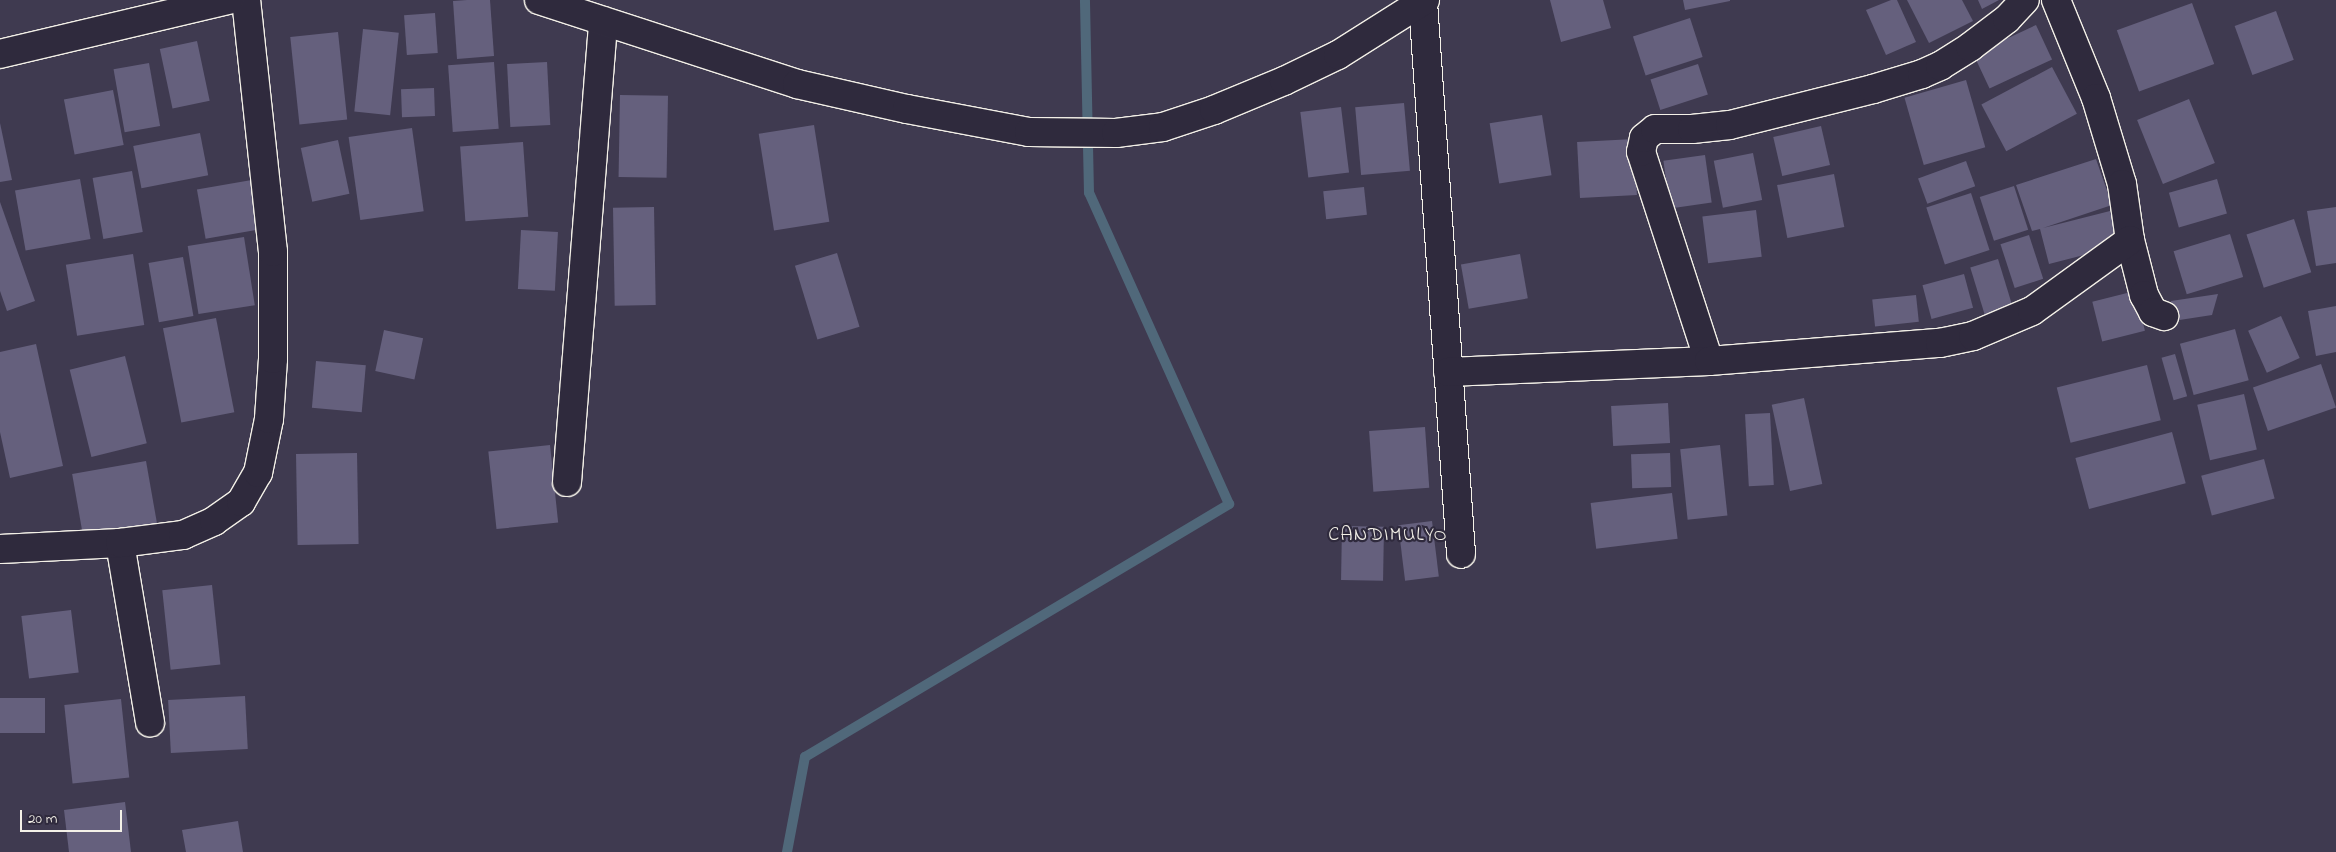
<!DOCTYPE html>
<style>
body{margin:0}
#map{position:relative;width:2336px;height:852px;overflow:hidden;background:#3f3a50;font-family:"Indie Flower",sans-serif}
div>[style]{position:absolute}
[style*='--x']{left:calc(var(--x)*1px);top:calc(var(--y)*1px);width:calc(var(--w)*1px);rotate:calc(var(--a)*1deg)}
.stream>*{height:10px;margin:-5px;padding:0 5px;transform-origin:5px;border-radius:5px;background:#50687a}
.building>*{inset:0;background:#65607d;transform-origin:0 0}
.roads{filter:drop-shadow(1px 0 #f4f1e8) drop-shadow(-1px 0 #f4f1e8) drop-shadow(0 1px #f4f1e8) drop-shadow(0 -1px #f4f1e8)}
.street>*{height:28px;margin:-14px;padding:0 14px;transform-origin:14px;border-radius:14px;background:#2f2a3d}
.secondary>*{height:28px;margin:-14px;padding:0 14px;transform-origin:14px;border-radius:14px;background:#2f2a3d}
span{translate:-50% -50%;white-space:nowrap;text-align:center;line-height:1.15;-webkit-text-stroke:4.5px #2f2a3d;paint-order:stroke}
.quarter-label{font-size:20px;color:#f4f1e8;letter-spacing:1px}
.scale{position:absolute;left:20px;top:810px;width:102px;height:22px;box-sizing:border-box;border:2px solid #f4f1e8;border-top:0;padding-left:6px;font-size:15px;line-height:18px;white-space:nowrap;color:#f4f1e8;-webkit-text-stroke:4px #2f2a3d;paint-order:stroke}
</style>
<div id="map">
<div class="stream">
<i style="--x:787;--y:852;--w:97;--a:-79.3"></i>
<i style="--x:805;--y:757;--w:494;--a:-30.8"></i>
<i style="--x:1229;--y:504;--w:341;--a:-114.2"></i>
<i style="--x:1089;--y:193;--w:193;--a:-91.2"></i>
</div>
<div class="building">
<i style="clip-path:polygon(467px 0,490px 0,494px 56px,457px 59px,453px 1px)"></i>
<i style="clip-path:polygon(1550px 0,1603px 0,1611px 28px,1561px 42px)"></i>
<i style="clip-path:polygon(1683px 0,1730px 0,1730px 1px,1685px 10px)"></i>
<i style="clip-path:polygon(1891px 0,1897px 0,1916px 42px,1886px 55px,1866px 10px)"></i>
<i style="clip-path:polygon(1907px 0,1962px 0,1973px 21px,1929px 43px)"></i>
<i style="clip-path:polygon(1978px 0,1999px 0,1982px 9px)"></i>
<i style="left:2192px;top:3px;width:65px;height:80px;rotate:70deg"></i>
<i style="left:2276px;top:11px;width:52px;height:44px;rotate:70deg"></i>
<i style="left:435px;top:13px;width:40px;height:31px;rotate:86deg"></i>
<i style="left:1690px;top:18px;width:41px;height:60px;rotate:72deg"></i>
<i style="left:2036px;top:25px;width:38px;height:69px;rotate:65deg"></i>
<i style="left:363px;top:29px;width:36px;height:83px;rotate:6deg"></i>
<i style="left:338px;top:32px;width:88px;height:48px;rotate:84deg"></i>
<i style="left:197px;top:41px;width:61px;height:38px;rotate:78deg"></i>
<i style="left:494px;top:62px;width:67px;height:46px;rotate:86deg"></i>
<i style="left:547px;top:62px;width:63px;height:40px;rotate:87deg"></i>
<i style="left:149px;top:63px;width:64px;height:36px;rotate:80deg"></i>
<i style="left:1698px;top:64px;width:32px;height:50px;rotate:72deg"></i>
<i style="left:2052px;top:67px;width:53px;height:80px;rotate:62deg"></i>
<i style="left:1966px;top:80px;width:70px;height:64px;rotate:74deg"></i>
<i style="left:434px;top:88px;width:28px;height:33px;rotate:88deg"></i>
<i style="left:113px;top:90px;width:56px;height:50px;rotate:79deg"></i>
<i style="left:620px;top:95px;width:48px;height:82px;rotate:1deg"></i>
<i style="left:2189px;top:99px;width:69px;height:56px;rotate:68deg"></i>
<i style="left:1404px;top:103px;width:68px;height:49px;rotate:85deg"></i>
<i style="left:1341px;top:107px;width:66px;height:41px;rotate:83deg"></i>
<i style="left:1542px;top:115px;width:61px;height:53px;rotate:81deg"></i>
<i style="clip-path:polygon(0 123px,12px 180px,0 182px)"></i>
<i style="left:814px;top:125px;width:98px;height:56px;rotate:81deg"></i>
<i style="left:1821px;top:126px;width:40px;height:49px;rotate:77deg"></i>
<i style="left:412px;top:128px;width:84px;height:64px;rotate:82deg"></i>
<i style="left:200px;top:133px;width:43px;height:68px;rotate:79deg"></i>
<i style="left:1634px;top:139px;width:56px;height:57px;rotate:87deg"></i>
<i style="left:338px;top:140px;width:55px;height:38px;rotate:78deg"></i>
<i style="left:523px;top:142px;width:75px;height:63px;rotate:86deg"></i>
<i style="left:1753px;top:153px;width:48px;height:40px;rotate:79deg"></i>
<i style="left:1705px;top:155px;width:48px;height:42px;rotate:82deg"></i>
<i style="clip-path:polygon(2096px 159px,2112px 205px,2043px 228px,2110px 211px,2119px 246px,2049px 264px,2040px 229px,2032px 231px,2016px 185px)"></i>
<i style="left:1966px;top:161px;width:27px;height:51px;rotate:70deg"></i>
<i style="left:132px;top:171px;width:62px;height:40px;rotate:80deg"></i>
<i style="left:1834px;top:174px;width:54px;height:58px;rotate:79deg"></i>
<i style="left:80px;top:179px;width:61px;height:66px;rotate:80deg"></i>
<i style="left:257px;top:179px;width:50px;height:61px;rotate:80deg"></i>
<i style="left:2217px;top:179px;width:36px;height:50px;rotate:74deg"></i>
<i style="left:2014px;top:186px;width:46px;height:36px;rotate:72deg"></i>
<i style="left:1364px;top:187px;width:28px;height:41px;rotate:84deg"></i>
<i style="left:1971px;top:193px;width:60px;height:47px;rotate:72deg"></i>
<i style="clip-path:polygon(0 202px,35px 301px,7px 311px,0 291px)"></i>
<i style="left:654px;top:207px;width:98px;height:41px;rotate:89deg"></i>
<i style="clip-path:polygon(2336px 207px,2336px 263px,2316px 266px,2307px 211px)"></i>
<i style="left:1756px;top:210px;width:47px;height:54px;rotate:83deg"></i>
<i style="left:2294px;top:219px;width:56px;height:50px;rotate:72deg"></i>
<i style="left:521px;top:230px;width:37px;height:59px;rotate:3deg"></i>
<i style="left:2230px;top:234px;width:45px;height:59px;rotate:73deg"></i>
<i style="left:2029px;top:235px;width:46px;height:30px;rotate:72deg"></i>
<i style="left:244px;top:237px;width:69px;height:57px;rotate:81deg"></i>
<i style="left:837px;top:253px;width:77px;height:44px;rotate:73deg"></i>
<i style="left:133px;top:254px;width:72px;height:68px;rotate:81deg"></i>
<i style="left:1520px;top:254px;width:45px;height:60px;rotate:80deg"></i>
<i style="left:183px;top:257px;width:60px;height:35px;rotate:80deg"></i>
<i style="left:1998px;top:259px;width:49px;height:29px;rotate:73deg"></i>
<i style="left:1964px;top:274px;width:35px;height:43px;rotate:75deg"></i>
<i style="left:2135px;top:291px;width:41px;height:44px;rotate:76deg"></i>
<i style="clip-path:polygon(2218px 294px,2212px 315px,2173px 321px,2171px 301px)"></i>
<i style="left:1916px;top:295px;width:27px;height:44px;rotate:84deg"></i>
<i style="clip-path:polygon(2336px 306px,2336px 352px,2316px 356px,2308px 311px)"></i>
<i style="left:2281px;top:316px;width:46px;height:36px;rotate:66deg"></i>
<i style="left:216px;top:318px;width:96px;height:54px;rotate:79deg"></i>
<i style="left:2235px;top:329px;width:53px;height:57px;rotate:75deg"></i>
<i style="left:384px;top:330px;width:40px;height:42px;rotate:12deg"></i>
<i style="clip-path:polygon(36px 344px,63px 466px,10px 478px,0 432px,0 352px)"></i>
<i style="left:2175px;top:354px;width:44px;height:14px;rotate:74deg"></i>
<i style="left:125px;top:356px;width:90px;height:57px;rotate:76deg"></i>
<i style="left:316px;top:361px;width:50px;height:47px;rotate:5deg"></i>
<i style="left:2321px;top:364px;width:46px;height:72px;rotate:71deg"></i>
<i style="left:2147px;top:365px;width:57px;height:93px;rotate:76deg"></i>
<i style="left:2244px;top:394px;width:57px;height:48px;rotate:77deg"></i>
<i style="left:1804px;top:398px;width:88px;height:33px;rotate:78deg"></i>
<i style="left:1668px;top:403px;width:40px;height:57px;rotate:87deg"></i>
<i style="left:1770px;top:413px;width:72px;height:25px;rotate:87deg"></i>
<i style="left:1425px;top:427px;width:61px;height:56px;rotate:86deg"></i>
<i style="left:2172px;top:432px;width:53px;height:100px;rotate:75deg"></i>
<i style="left:550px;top:445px;width:78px;height:62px;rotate:84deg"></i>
<i style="left:1720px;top:445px;width:71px;height:40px;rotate:84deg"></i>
<i style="left:357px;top:453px;width:91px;height:61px;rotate:89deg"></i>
<i style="left:1670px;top:453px;width:34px;height:39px;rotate:88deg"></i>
<i style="left:2264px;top:459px;width:41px;height:65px;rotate:75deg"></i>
<i style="left:146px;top:461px;width:67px;height:75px;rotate:80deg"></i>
<i style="left:1672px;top:493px;width:46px;height:82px;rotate:83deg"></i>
<i style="left:1432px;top:521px;width:56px;height:34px;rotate:83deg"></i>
<i style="left:1342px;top:526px;width:42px;height:54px;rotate:1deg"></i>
<i style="left:212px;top:585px;width:80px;height:50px;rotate:84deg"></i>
<i style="left:71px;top:610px;width:63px;height:50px;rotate:83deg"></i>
<i style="left:245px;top:696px;width:53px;height:77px;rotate:87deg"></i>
<i style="left:0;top:698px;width:45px;height:35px"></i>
<i style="left:121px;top:699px;width:79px;height:57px;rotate:84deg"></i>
<i style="clip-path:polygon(125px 802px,131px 852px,69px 852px,64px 810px)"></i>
<i style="clip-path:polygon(238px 821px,243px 852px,186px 852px,182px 830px)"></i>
</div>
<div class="roads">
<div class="street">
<i style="--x:2056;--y:0;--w:106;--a:67.8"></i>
<i style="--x:2096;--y:98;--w:90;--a:73.2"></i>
<i style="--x:2122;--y:184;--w:57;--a:81.9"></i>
<i style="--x:2130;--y:240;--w:57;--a:75.7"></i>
<i style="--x:2144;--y:295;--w:19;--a:62"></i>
<i style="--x:2153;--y:312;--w:12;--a:20"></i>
<i style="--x:1423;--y:2;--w:553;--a:86.06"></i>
<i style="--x:1709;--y:361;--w:220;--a:-108"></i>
<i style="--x:1641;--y:152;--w:14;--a:-78"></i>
<i style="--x:1644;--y:138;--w:14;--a:-39"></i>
<i style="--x:1655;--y:129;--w:37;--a:0"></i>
<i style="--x:1692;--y:129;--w:38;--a:-6"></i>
<i style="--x:1730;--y:125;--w:147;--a:-14.1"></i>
<i style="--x:1873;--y:89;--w:51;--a:-17"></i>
<i style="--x:1922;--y:74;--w:20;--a:-24"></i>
<i style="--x:1940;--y:66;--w:36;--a:-32"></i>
<i style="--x:1970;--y:47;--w:46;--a:-37.1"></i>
<i style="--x:2007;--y:19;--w:26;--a:-47"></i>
<i style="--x:1448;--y:372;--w:261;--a:-2.4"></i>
<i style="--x:1709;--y:361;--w:232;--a:-4.5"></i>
<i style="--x:1940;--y:343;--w:34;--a:-12"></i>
<i style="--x:1973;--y:336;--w:64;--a:-23"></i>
<i style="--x:2032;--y:311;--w:121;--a:-35.9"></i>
<i style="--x:567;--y:482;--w:462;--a:-85.5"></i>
<i style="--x:120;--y:543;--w:182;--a:80.5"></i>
<i style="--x:0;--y:549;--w:120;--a:-2.9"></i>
<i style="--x:120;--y:543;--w:64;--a:-7.2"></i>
<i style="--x:183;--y:535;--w:34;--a:-24"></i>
<i style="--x:214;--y:521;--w:33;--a:-35"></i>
<i style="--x:241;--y:502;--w:34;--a:-60"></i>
<i style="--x:258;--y:473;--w:55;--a:-78.5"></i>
<i style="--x:269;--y:419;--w:60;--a:-86.2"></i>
<i style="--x:273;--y:359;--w:107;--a:-90"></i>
<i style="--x:273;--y:252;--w:253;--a:-96.1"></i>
</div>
<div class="secondary">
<i style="--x:539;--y:0;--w:271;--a:18"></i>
<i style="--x:797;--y:84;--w:113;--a:12.8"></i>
<i style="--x:907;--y:109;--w:124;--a:10.7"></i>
<i style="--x:1029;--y:132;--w:87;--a:0.7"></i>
<i style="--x:1116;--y:133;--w:47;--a:-7.3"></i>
<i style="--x:1163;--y:127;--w:54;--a:-18.4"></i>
<i style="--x:1214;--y:110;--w:76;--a:-22.5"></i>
<i style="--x:1284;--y:81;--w:60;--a:-25.7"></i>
<i style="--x:1338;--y:55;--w:103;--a:-32.3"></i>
<i style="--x:0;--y:54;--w:235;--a:-13.3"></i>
</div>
</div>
<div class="quarter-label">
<span style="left:1388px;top:535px">CANDIMULYO</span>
</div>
<div class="scale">20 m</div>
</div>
